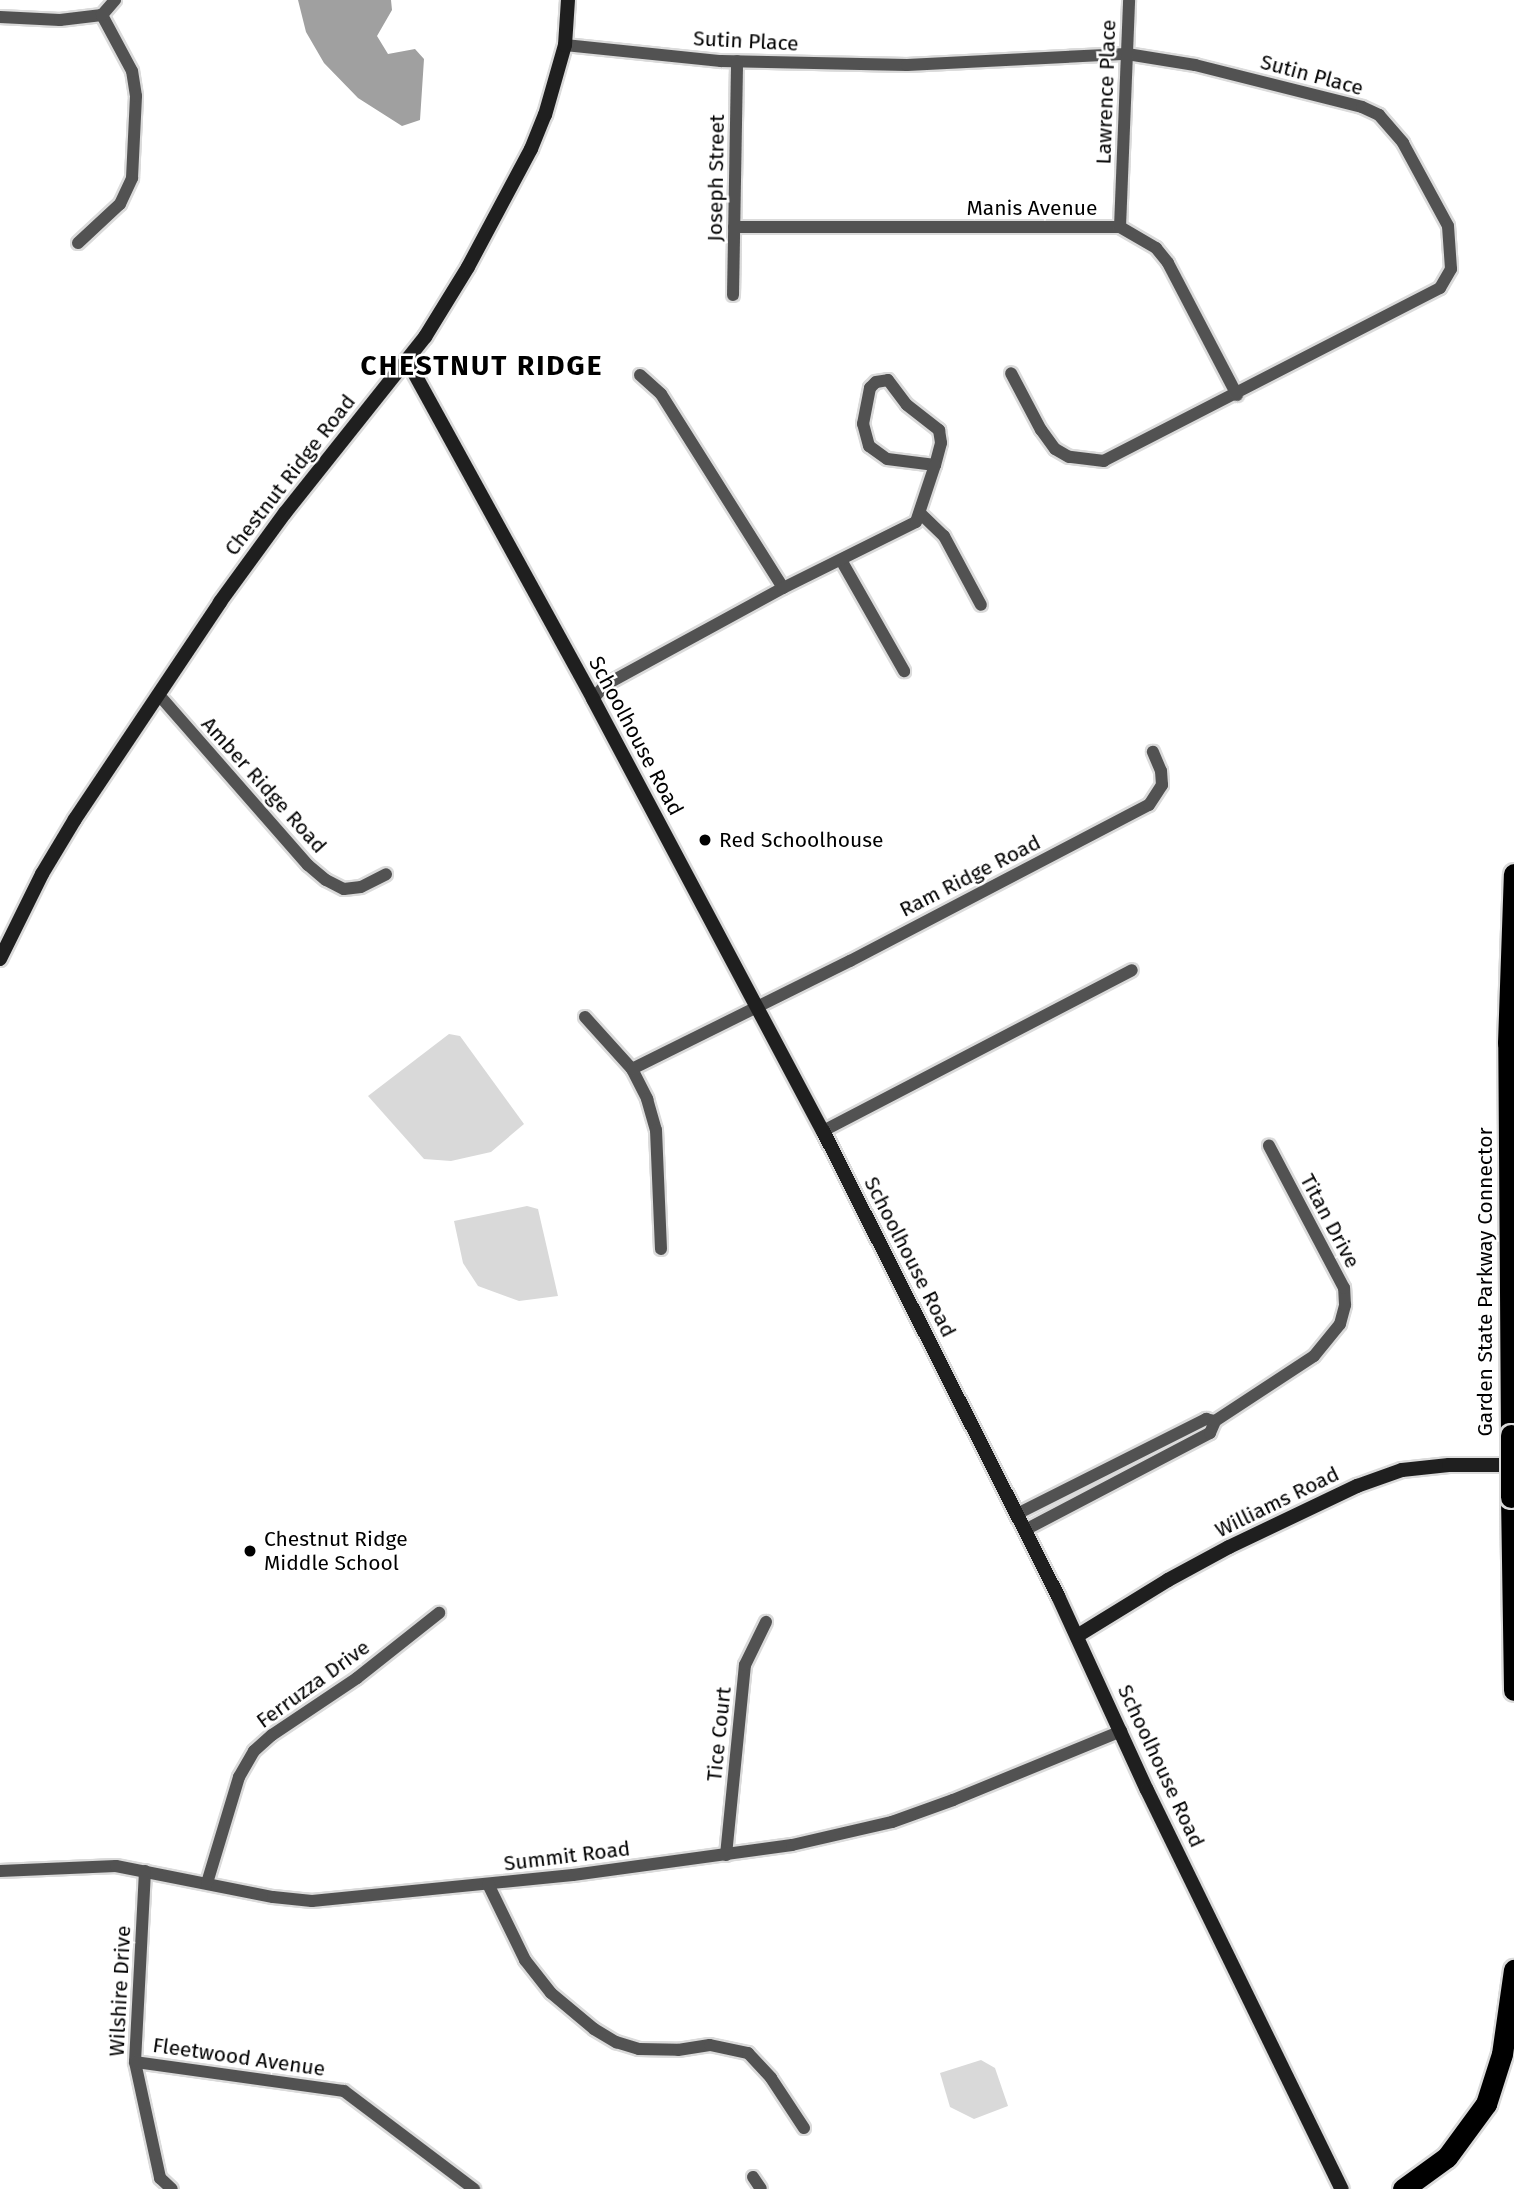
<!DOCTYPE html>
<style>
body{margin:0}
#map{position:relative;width:1514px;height:2189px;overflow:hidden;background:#fff;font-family:"Fira Sans",sans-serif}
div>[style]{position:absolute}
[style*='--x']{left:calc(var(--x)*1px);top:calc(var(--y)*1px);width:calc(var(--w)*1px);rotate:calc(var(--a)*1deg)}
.green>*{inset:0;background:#d9d9d9}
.water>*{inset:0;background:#a0a0a0}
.roads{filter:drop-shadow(2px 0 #dbdbdb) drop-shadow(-2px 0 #dbdbdb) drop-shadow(0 2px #dbdbdb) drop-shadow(0 -2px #dbdbdb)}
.street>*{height:12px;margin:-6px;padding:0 6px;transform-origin:6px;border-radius:6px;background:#525252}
.secondary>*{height:14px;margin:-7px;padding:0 7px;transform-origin:7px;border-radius:7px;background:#1f1f1f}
.highway>*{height:21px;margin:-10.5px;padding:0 10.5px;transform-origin:10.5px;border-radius:10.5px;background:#000}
.bridges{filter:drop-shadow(2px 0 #dbdbdb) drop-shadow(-2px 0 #dbdbdb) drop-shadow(0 2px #dbdbdb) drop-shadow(0 -2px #dbdbdb)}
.highway-bridge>*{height:21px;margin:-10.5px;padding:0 10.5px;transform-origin:10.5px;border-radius:10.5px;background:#000}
.dots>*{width:19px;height:19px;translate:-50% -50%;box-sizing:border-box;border:4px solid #fff;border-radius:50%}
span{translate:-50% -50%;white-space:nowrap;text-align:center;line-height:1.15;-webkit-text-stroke:5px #fff;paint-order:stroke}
.street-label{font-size:21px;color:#000}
.poi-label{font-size:21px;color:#000}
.left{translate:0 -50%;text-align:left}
.district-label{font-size:28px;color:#000;font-weight:700;letter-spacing:2px}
</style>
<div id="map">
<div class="green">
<i style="clip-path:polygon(449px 1034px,460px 1036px,524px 1124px,491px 1152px,451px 1161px,424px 1159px,368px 1096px)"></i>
<i style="clip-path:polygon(527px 1206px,538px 1209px,558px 1296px,519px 1301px,478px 1286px,463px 1263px,454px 1221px)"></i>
<i style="clip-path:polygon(981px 2060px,995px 2068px,1008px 2106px,974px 2119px,950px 2107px,940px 2073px)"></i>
</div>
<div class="water">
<i style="clip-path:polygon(298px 0,391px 0,392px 10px,377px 36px,388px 54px,415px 49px,424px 59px,420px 120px,402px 126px,358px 98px,324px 63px,306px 32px)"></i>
</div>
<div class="roads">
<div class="street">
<i style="--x:0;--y:17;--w:60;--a:2.9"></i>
<i style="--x:60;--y:20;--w:42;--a:-6.8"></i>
<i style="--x:565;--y:45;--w:157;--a:5.9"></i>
<i style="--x:721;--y:61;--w:186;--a:1.2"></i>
<i style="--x:907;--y:65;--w:220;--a:-2.9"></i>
<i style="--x:1127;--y:54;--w:69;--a:9.2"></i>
<i style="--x:1195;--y:65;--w:172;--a:14.1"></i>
<i style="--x:1362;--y:107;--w:19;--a:25"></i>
<i style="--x:1379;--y:115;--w:37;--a:49"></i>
<i style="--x:1403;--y:143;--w:94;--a:61.5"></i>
<i style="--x:1448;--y:226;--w:43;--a:86"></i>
<i style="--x:1451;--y:269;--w:22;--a:120"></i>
<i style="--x:1440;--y:288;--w:378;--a:152.8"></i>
<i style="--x:1104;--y:461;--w:35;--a:-173"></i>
<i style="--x:1069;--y:457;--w:16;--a:-150"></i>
<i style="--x:1055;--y:449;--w:24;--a:-126"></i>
<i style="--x:1041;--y:430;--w:64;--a:-117.8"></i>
<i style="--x:734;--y:227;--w:386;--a:0"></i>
<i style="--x:1120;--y:227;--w:42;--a:30.3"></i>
<i style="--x:1156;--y:248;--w:19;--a:51"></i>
<i style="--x:1168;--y:263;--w:149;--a:62.4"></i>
<i style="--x:1120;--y:227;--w:227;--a:-87.7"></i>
<i style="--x:78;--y:243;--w:57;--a:-42.9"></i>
<i style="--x:120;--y:204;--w:29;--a:-65"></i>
<i style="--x:132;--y:178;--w:82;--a:-87.2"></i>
<i style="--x:136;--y:96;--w:25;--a:-99"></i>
<i style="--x:132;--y:71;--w:64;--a:-118.2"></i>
<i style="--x:102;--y:15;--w:20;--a:-49"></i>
<i style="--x:733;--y:295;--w:234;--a:-89"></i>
<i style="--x:640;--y:375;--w:28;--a:42"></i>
<i style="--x:661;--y:394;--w:229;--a:57.8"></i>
<i style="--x:888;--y:380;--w:31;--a:53"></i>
<i style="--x:907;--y:405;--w:41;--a:38"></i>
<i style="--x:939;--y:430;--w:13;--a:81"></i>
<i style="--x:941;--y:443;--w:23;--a:105"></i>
<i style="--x:935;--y:465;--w:48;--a:-172.9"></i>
<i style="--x:887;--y:459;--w:22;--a:-144"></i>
<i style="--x:869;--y:446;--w:23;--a:-105"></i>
<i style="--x:863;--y:424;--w:37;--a:-79"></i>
<i style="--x:870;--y:388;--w:8;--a:-45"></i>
<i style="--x:876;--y:382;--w:12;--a:-9"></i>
<i style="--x:921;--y:514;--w:32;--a:44"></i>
<i style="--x:944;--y:536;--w:78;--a:61.8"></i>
<i style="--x:841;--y:560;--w:128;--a:60.4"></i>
<i style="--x:159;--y:695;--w:226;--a:48.8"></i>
<i style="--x:308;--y:865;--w:23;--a:40"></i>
<i style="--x:326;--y:880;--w:20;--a:27"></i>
<i style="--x:344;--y:889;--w:17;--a:-7"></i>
<i style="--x:361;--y:887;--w:28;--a:-27"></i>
<i style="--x:593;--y:699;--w:18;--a:-49"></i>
<i style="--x:605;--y:685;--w:203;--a:-28.6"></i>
<i style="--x:783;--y:588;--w:148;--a:-26.4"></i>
<i style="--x:916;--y:522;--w:60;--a:-71.6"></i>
<i style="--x:585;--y:1017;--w:70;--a:47.9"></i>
<i style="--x:632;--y:1069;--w:34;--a:63"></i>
<i style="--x:647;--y:1099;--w:32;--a:74"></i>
<i style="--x:656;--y:1130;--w:119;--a:87.6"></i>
<i style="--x:632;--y:1069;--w:243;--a:-26.4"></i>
<i style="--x:850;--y:961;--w:337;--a:-27.6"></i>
<i style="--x:1149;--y:805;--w:24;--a:-57"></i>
<i style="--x:1162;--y:785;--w:14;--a:-94"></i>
<i style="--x:1161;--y:771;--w:21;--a:-113"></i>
<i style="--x:823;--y:1131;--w:348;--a:-27.5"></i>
<i style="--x:1017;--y:1514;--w:212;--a:-26.7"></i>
<i style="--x:1206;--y:1419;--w:9;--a:13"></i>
<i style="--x:1025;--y:1530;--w:209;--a:-27.7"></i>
<i style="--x:1210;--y:1433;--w:13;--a:-67"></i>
<i style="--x:1215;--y:1421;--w:118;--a:-33.3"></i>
<i style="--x:1314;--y:1356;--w:41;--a:-50.9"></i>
<i style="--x:1340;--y:1324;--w:20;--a:-75"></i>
<i style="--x:1345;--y:1305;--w:17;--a:-93"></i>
<i style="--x:1344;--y:1288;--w:161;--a:-117.8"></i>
<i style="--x:726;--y:1855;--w:191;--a:-84.3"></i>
<i style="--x:745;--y:1665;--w:48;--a:-64"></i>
<i style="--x:0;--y:1871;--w:116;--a:-2.5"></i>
<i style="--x:116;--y:1866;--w:160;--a:11.2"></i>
<i style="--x:273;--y:1897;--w:39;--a:6"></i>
<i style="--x:312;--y:1901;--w:262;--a:-5.7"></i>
<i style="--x:573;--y:1875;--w:221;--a:-7.8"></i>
<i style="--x:792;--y:1845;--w:103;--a:-13"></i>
<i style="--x:892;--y:1822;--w:65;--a:-19.8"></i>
<i style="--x:953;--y:1800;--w:182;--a:-22.3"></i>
<i style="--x:145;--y:1871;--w:191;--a:93"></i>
<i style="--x:135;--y:2062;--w:119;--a:77.8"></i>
<i style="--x:160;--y:2178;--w:16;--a:43"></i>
<i style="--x:207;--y:1883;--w:111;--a:-73.2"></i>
<i style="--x:239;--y:1777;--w:30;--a:-60"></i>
<i style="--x:254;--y:1751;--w:24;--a:-42"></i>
<i style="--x:272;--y:1735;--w:102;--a:-33.8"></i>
<i style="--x:357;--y:1678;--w:105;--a:-38.4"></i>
<i style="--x:488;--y:1884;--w:85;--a:64"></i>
<i style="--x:525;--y:1960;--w:42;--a:51.8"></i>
<i style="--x:551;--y:1993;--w:56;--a:39.9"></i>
<i style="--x:594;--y:2029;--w:26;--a:31"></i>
<i style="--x:616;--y:2042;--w:24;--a:17"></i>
<i style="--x:639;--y:2049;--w:39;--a:1"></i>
<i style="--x:678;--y:2050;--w:32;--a:-9"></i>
<i style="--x:710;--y:2045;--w:39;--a:12"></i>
<i style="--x:748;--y:2053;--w:34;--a:47"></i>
<i style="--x:771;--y:2078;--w:60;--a:56.6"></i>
<i style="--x:135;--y:2062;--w:211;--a:7.9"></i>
<i style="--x:344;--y:2091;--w:163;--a:37"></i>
<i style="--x:753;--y:2177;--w:14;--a:56"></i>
</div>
<div class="secondary">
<i style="--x:407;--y:360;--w:387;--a:61.2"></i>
<i style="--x:593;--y:699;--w:489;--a:62"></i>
<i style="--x:823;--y:1131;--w:521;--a:63.19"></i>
<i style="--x:1058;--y:1596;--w:213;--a:65.4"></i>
<i style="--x:1147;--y:1790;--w:444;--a:64"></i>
<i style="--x:0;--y:959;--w:95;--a:-63.7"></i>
<i style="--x:42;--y:874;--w:64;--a:-59"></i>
<i style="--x:75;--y:819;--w:261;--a:-56.2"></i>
<i style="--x:220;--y:602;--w:110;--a:-53.9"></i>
<i style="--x:285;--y:513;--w:225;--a:-51.5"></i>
<i style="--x:425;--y:337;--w:82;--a:-58.4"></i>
<i style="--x:468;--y:267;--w:134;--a:-61.9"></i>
<i style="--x:531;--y:149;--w:37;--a:-68"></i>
<i style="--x:545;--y:115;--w:73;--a:-74.1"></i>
<i style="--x:565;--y:45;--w:45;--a:-86.2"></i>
<i style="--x:1077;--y:1636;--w:107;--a:-31.6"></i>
<i style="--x:1168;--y:1580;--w:69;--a:-28.4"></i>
<i style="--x:1229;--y:1547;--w:142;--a:-25.5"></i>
<i style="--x:1357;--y:1486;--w:48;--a:-19.6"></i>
<i style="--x:1402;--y:1470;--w:47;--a:-6.1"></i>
<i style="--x:1449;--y:1465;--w:65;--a:0"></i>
</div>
<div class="highway">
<i style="--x:1511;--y:1435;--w:392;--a:-90.4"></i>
<i style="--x:1508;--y:1043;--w:169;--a:-88"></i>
<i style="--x:1511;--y:1497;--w:193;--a:89.1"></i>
<i style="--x:1403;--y:2189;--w:54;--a:-36"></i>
<i style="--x:1447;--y:2157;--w:66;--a:-53.7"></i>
<i style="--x:1486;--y:2104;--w:52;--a:-72.3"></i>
<i style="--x:1502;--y:2054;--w:85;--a:-81.9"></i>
</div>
</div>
<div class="bridges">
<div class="highway-bridge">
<i style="--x:1511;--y:1435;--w:62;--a:90"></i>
</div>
</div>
<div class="dots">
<i style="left:705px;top:840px;background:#000"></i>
<i style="left:250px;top:1551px;background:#000"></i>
</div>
<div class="street-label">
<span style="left:746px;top:41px;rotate:3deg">Sutin Place</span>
<span style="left:1312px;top:75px;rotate:15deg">Sutin Place</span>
<span style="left:1106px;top:92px;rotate:-88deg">Lawrence Place</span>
<span style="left:716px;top:178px;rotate:-89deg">Joseph Street</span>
<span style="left:1032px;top:208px">Manis Avenue</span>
<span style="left:290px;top:475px;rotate:-52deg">Chestnut Ridge Road</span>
<span style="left:636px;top:736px;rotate:62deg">Schoolhouse Road</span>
<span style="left:264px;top:785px;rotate:48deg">Amber Ridge Road</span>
<span style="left:970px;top:876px;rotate:-27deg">Ram Ridge Road</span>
<span style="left:1330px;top:1221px;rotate:62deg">Titan Drive</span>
<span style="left:910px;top:1257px;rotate:63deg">Schoolhouse Road</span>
<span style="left:1485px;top:1282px;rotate:-90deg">Garden State Parkway Connector</span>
<span style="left:1277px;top:1502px;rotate:-26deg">Williams Road</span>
<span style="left:313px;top:1684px;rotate:-36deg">Ferruzza Drive</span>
<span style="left:719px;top:1734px;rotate:-84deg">Tice Court</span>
<span style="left:1161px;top:1766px;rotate:65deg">Schoolhouse Road</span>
<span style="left:567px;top:1856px;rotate:-7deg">Summit Road</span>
<span style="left:120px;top:1991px;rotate:-87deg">Wilshire Drive</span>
<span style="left:239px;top:2057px;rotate:8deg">Fleetwood Avenue</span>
</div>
<div class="poi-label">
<span class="left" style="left:719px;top:840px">Red Schoolhouse</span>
<span class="left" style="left:264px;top:1551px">Chestnut Ridge<br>Middle School</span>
</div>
<div class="district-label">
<span style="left:482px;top:366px">CHESTNUT RIDGE</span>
</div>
</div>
